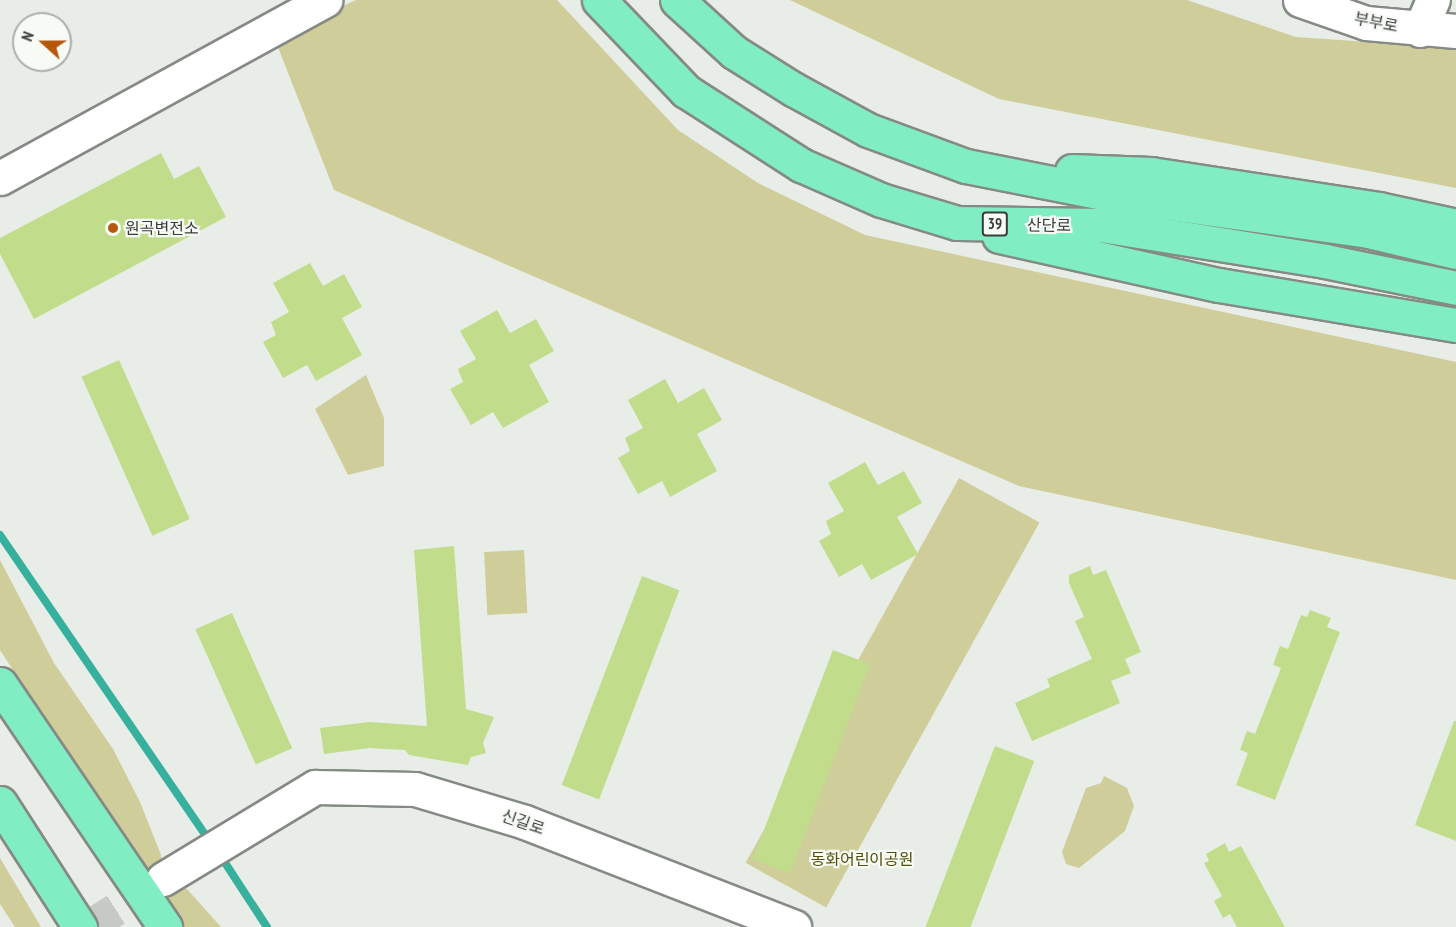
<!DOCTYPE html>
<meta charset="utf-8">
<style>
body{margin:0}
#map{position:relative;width:1456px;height:927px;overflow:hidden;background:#e8ede8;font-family:"PT Sans Narrow","Noto Sans KR",sans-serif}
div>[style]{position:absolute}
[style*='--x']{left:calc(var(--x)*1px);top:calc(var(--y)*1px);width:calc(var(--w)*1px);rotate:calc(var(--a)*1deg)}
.green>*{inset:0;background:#cfcd99;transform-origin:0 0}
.stream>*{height:8px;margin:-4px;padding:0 4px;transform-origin:4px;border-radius:4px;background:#37b19d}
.building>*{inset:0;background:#c1dd8c;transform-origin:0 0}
.minor-tunnel>*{height:33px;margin-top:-16.5px;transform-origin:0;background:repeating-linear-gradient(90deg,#c5cac5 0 33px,transparent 0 49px)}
.roads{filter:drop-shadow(2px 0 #858a85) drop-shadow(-2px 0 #858a85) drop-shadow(0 2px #858a85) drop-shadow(0 -2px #858a85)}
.minor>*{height:33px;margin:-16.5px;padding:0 16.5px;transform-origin:16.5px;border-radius:16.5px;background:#fff}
.major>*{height:33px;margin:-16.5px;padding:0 16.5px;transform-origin:16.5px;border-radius:16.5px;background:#80edc3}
.dots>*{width:16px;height:16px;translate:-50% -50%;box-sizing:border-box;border:3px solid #f6fbf5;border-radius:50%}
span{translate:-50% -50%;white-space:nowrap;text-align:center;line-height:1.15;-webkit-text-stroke:4.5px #f6fbf5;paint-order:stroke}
.shield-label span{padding:2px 4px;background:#f6fbf5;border:2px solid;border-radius:4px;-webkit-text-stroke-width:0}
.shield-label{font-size:15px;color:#3a3c3a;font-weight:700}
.street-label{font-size:16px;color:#3a3c3a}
.poi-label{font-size:16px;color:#3a3c3a}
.left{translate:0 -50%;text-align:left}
.park-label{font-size:16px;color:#54500c}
.north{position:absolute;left:12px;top:12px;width:60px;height:60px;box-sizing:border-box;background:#f6fbf5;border:2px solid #abafaa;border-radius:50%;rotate:291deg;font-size:16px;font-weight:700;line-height:24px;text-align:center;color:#3a3c3a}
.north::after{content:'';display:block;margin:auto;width:21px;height:27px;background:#b6570c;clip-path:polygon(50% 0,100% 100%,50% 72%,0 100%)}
</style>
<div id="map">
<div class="green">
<i style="clip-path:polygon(356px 0,557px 0,678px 130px,758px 183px,865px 235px,1456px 362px,1456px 580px,1019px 486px,334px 190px,274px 37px)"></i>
<i style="clip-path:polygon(790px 0,1187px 0,1296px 37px,1456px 48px,1456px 188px,999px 99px)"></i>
<i style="clip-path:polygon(366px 375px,384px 418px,384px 466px,348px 475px,315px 409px)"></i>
<i style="left:959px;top:478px;width:92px;height:440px;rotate:29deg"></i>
<i style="left:524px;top:550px;width:63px;height:40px;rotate:87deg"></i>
<i style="clip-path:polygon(0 560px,54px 663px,113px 749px,140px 802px,161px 855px,162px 870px,171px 884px,187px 889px,221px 927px,180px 927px,0 650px)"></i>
<i style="clip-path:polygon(1104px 776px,1127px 788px,1134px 806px,1125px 831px,1079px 868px,1066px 864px,1062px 852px,1086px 788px,1101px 783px)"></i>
<i style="clip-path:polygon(0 858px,41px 927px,15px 927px,0 904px)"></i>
</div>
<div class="stream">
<i style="--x:0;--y:535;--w:373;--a:55.6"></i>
<i style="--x:220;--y:855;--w:86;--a:56.9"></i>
</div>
<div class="building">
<i style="clip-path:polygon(161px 153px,174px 179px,199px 166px,226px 217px,34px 319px,0 254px,0 238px)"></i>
<i style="clip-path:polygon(310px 263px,323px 286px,344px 274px,362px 307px,342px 318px,362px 355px,316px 381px,307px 365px,283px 378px,263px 342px,276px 335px,271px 322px,289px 312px,273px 283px)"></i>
<i style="clip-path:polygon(497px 310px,510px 333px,536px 319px,554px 351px,529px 365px,549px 402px,503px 428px,493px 412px,471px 425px,450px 389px,463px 382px,458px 369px,476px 359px,460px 331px)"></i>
<i style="left:119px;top:360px;width:174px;height:41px;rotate:66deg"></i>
<i style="clip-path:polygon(665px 379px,678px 403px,704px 388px,722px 420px,697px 434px,717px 471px,670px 497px,662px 481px,638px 494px,618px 458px,630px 451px,625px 438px,643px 428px,628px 400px)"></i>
<i style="clip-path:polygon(865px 462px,878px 485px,904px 471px,922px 503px,897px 517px,918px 554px,871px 580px,862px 564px,839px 577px,819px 541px,831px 534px,826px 521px,844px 511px,828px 483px)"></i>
<i style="clip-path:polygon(454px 546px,466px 709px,494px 717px,483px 743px,486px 753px,471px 757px,468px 765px,409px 755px,405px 750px,369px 748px,324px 754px,320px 728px,369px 722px,427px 726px,414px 550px)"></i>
<i style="clip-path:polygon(1090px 566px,1093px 575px,1106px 570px,1141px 652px,1125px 659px,1131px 673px,1111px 681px,1120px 703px,1032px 741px,1015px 703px,1050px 687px,1047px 679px,1092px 659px,1075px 621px,1084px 617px,1069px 583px,1069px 575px)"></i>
<i style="left:642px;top:576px;width:40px;height:224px;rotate:21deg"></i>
<i style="clip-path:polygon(1310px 610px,1331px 618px,1327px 627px,1340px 632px,1275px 800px,1236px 785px,1248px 753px,1240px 750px,1247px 731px,1255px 734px,1281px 668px,1273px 665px,1280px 646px,1288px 649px,1301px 615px,1307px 617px)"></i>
<i style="left:232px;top:613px;width:148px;height:40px;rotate:66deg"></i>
<i style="left:833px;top:650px;width:40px;height:224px;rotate:21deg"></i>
<i style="clip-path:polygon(1454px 721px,1456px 721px,1456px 841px,1415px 825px)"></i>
<i style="left:995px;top:746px;width:42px;height:194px;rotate:21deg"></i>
<i style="clip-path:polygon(1225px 843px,1229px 852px,1241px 846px,1285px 927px,1237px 927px,1230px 914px,1223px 918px,1214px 901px,1222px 896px,1204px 863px,1209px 861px,1206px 854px)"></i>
</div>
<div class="minor-tunnel">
<i style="--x:88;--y:927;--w:89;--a:-32.6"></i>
</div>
<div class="roads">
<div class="minor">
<i style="--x:1300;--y:0;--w:70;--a:19.2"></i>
<i style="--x:1366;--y:23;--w:90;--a:5.1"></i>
<i style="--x:1420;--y:30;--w:33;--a:-67"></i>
<i style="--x:0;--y:178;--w:371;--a:-28.7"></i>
<i style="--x:163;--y:879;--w:178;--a:-31.2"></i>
<i style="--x:315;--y:787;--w:100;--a:1.1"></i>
<i style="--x:415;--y:789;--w:115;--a:16.7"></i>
<i style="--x:525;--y:822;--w:289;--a:21.3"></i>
</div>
<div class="major">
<i style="--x:599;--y:0;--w:126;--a:46.3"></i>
<i style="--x:686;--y:91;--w:137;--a:32.8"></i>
<i style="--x:801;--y:165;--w:87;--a:23.6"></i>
<i style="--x:881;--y:200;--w:79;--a:16.8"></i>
<i style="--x:957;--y:223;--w:144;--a:0.8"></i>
<i style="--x:1101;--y:225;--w:227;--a:9.1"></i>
<i style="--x:1325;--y:261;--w:134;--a:11.6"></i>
<i style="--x:677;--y:0;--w:77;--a:42.4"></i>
<i style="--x:734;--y:52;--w:70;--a:32.1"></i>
<i style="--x:793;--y:89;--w:85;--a:28.7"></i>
<i style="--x:868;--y:130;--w:104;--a:20.2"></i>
<i style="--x:966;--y:166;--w:150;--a:11.2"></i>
<i style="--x:1113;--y:195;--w:258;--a:8"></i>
<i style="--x:1368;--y:231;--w:90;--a:13.4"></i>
<i style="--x:1072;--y:171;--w:79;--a:2.2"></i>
<i style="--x:1151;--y:174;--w:231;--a:8.7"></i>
<i style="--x:1379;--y:209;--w:79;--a:12.4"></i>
<i style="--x:999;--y:236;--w:225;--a:12.6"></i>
<i style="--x:1219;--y:285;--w:240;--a:9.6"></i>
<i style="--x:0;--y:684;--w:294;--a:55.8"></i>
<i style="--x:0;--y:803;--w:148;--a:57.2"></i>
</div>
</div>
<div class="dots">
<i style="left:113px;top:228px;background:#b6570c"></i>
</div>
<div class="shield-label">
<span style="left:995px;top:224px">39</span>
</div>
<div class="street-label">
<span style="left:1376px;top:22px;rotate:11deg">부부로</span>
<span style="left:1049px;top:225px;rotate:1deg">산단로</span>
<span style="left:523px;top:822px;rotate:19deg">신길로</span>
</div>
<div class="poi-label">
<span class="left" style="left:125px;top:228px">원곡변전소</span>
</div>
<div class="park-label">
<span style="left:862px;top:859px">동화어린이공원</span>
</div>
<div class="north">N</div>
</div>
